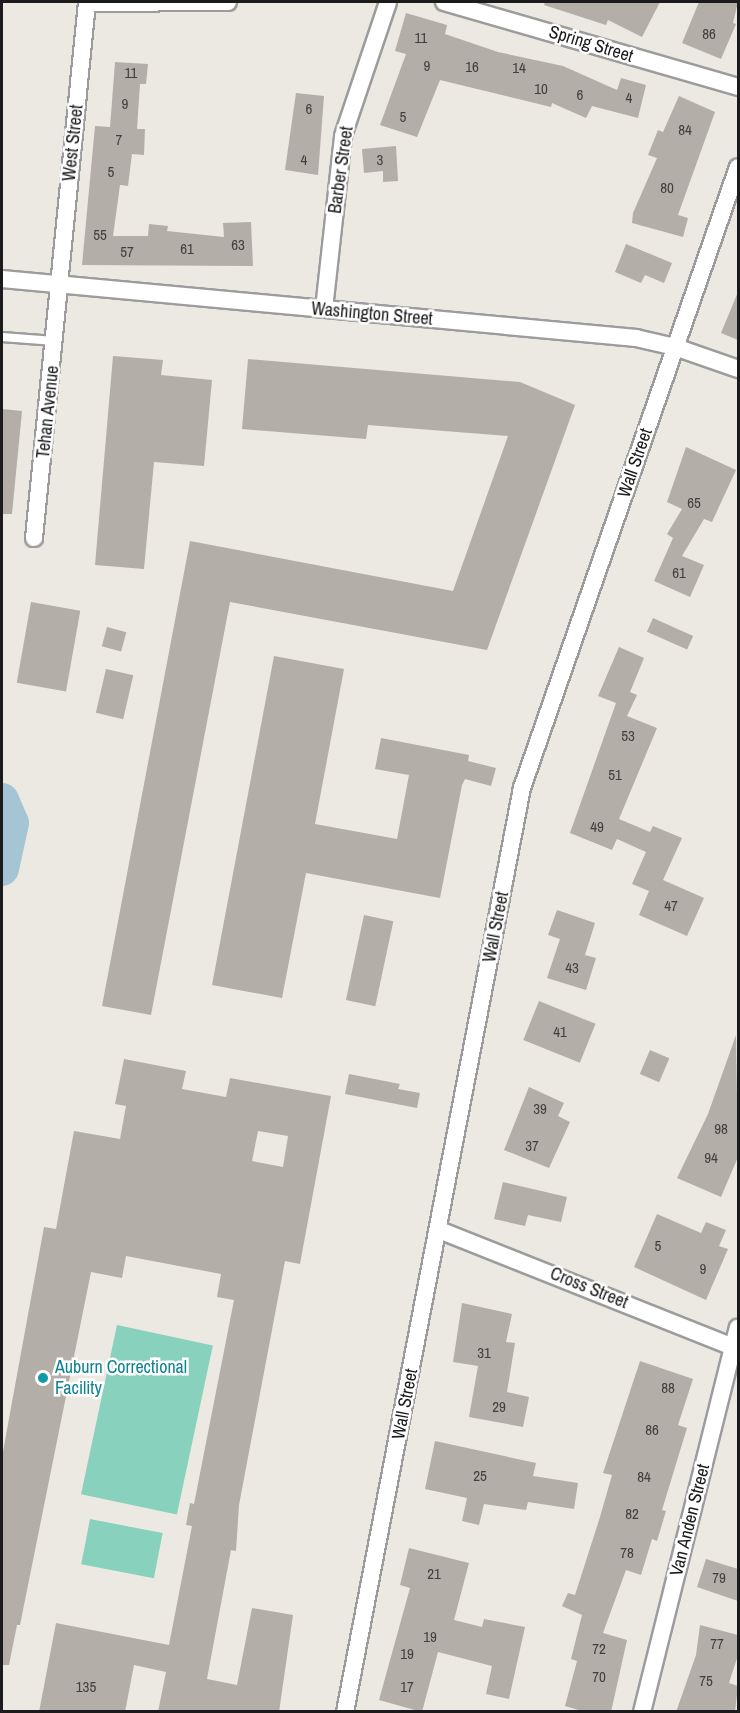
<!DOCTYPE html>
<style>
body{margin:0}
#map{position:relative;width:740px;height:1713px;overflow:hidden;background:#ebe9e1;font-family:"Archivo Narrow",sans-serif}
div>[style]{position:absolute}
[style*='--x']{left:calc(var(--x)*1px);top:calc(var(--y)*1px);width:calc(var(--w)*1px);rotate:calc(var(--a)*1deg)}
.pitch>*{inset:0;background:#88d2bd;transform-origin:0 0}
.river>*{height:34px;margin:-17px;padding:0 17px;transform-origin:17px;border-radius:17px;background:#a6c5d4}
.building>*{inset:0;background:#b4aea8;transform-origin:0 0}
.roads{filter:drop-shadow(2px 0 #9c9c9c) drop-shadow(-2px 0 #9c9c9c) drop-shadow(0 2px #9c9c9c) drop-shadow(0 -2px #9c9c9c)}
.lane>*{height:8px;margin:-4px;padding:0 4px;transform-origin:4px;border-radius:4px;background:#fff}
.street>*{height:16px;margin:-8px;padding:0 8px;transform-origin:8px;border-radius:8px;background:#fff}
.dots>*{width:16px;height:16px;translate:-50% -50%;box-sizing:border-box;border:3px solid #fff;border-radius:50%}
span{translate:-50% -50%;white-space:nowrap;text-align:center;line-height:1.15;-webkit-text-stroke:5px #fff;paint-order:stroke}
.number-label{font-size:15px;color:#41403e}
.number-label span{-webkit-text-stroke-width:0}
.street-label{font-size:18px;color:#1b1b1b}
.culture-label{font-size:18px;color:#0d838f}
.left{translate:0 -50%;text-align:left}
.frame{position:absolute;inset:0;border:3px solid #1b1b1b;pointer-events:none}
</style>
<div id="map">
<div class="pitch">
<i style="left:117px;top:1325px;width:98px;height:173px;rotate:12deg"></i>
<i style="left:90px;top:1519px;width:74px;height:46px;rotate:11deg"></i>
</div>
<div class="river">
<i style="--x:2;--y:800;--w:25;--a:67"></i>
<i style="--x:12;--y:823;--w:47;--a:102.3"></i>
</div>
<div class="building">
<i style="clip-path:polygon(545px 2px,660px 2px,642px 37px,608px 20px,606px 25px,544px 5px)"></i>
<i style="clip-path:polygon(699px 2px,738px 2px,733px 23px,736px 24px,721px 59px,682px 43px)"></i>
<i style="clip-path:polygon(406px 13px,447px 25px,445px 34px,498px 52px,563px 66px,617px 90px,621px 78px,646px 85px,638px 118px,592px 106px,586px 118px,552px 103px,551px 107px,440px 80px,417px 137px,380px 125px,406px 54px,395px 51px)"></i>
<i style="clip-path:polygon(115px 62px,148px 64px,146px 84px,140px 84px,137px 129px,145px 129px,144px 155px,132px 154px,128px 186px,120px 185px,113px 236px,148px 236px,149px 224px,168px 226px,167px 231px,224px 237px,223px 223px,251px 222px,253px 266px,82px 265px,95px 126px,110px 127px)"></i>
<i style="clip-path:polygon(296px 93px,324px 96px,318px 175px,285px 170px)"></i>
<i style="clip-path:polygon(679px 96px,715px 112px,678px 215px,688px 218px,683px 237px,632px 223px,633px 213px,657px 158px,648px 155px,658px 130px,663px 132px)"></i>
<i style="clip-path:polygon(396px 146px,398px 181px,383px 182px,383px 171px,364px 173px,362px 149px)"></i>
<i style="clip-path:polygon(626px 244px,672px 263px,664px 283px,645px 275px,641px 283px,615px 272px)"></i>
<i style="clip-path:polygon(738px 292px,738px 340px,721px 333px)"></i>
<i style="clip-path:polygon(113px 356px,163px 360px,161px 375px,212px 380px,204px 466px,154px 462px,144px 569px,95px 565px)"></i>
<i style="clip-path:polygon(248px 359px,520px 382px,575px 405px,487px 650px,230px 602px,151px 1015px,102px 1006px,190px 541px,453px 591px,508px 436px,368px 425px,366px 439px,242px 429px)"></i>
<i style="clip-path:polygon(2px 409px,22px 411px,12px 514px,2px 514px)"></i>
<i style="clip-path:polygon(686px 447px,736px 470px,712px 522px,704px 519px,682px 556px,704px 565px,690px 597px,654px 581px,673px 538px,667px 534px,682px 509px,667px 502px)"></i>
<i style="left:31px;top:602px;width:50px;height:82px;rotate:10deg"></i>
<i style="left:653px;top:618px;width:44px;height:15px;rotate:24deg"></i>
<i style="left:107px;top:627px;width:20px;height:20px;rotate:15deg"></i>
<i style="clip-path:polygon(619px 647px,644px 658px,630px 692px,637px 695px,627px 716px,657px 728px,619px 819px,650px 832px,653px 826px,682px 838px,663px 880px,704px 898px,687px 936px,639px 915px,649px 891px,632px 884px,646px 852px,617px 839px,612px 850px,570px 833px,616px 703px,598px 696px)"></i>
<i style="clip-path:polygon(274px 656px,344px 669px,315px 824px,397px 839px,409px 775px,375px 769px,381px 738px,469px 755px,468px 761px,496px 768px,491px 786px,465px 779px,462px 785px,440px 898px,306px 873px,282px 998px,212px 985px)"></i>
<i style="left:106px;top:669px;width:28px;height:45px;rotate:13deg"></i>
<i style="clip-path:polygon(557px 910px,595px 923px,585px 955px,596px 958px,586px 990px,547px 978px,560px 939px,548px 935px)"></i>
<i style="left:364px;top:915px;width:30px;height:87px;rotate:12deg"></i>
<i style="left:539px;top:1001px;width:61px;height:42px;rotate:22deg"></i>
<i style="clip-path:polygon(736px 1035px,738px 1157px,721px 1197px,677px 1178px,708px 1114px)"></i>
<i style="left:650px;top:1050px;width:21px;height:26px;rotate:23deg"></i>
<i style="clip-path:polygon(evenodd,124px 1059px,186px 1071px,182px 1089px,226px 1097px,230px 1078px,331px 1096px,300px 1264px,285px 1261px,239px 1505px,236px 1551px,231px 1550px,207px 1679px,237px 1685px,252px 1608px,293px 1615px,279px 1712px,158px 1712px,166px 1672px,134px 1665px,125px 1712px,39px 1712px,56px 1623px,169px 1645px,192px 1526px,186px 1525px,190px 1503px,194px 1504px,234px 1300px,217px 1297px,221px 1274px,126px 1256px,122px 1278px,91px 1272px,20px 1625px,17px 1625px,9px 1665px,2px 1665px,2px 1457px,44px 1227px,56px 1229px,74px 1131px,120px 1139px,126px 1106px,115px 1104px,124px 1059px,258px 1131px,288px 1136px,283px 1167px,252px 1161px,258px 1131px)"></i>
<i style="clip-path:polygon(349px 1074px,400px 1084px,398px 1089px,420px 1093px,417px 1108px,345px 1094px)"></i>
<i style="clip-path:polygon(529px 1087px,564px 1103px,558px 1116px,570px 1122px,549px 1168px,504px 1150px)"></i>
<i style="clip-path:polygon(503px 1182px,567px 1197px,561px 1222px,528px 1215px,525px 1226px,494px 1219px)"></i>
<i style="clip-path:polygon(657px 1214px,701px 1233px,706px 1222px,726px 1230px,719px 1246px,728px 1249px,706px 1300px,634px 1267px)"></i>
<i style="clip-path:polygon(462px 1303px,512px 1314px,506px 1342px,515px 1343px,507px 1392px,529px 1397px,523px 1427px,469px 1417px,478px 1366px,453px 1362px)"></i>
<i style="clip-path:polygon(640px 1361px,693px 1379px,678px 1425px,687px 1428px,662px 1510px,666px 1511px,657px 1541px,652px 1539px,641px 1575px,626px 1570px,603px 1633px,627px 1640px,611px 1712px,585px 1712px,565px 1706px,577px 1661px,571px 1659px,582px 1615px,562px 1606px,568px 1593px,575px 1595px,600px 1517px,612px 1475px,603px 1473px)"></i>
<i style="clip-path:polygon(435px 1441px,536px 1463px,533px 1476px,578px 1483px,574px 1509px,528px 1502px,526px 1510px,484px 1504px,479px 1525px,462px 1521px,467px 1498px,425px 1489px)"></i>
<i style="clip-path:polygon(409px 1548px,469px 1563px,454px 1620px,482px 1627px,484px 1619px,525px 1627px,509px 1699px,486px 1694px,492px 1666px,438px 1652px,422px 1712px,379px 1700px,410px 1588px,400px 1585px)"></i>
<i style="clip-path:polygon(706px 1559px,738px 1569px,738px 1601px,697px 1587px)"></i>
<i style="clip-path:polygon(700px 1625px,738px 1635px,738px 1655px,729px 1683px,738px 1686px,735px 1712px,676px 1712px,696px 1655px)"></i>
</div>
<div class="roads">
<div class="lane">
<i style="--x:2;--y:337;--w:53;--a:4.3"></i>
</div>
<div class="street">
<i style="--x:444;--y:2;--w:306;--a:16.1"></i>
<i style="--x:87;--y:3;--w:141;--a:-0.4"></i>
<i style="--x:2;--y:279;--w:637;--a:5.32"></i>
<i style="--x:636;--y:338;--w:40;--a:13"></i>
<i style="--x:675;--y:347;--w:67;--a:19.2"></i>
<i style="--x:324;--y:309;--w:174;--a:-83.7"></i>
<i style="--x:343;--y:136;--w:141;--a:-71.4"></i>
<i style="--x:34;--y:538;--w:539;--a:-84.35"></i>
<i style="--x:439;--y:1230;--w:322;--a:21.7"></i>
<i style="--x:345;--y:1712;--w:941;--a:-79.16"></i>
<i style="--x:522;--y:788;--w:657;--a:-70.82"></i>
<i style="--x:642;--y:1712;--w:396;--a:-76"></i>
</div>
</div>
<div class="dots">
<i style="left:43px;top:1378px;background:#0f9aa8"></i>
</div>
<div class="number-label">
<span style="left:709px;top:34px">86</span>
<span style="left:421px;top:38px">11</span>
<span style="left:427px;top:66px">9</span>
<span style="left:472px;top:67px">16</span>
<span style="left:519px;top:68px">14</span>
<span style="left:131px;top:73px">11</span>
<span style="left:541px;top:89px">10</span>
<span style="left:580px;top:95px">6</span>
<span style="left:629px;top:98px">4</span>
<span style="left:125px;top:104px">9</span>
<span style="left:309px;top:109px">6</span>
<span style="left:403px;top:117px">5</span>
<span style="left:685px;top:130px">84</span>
<span style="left:119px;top:140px">7</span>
<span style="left:304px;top:160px">4</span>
<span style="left:380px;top:160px">3</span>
<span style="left:111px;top:172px">5</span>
<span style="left:667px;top:188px">80</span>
<span style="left:100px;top:235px">55</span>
<span style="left:238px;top:245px">63</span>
<span style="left:187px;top:249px">61</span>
<span style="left:127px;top:252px">57</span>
<span style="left:694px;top:503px">65</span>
<span style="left:679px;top:573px">61</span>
<span style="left:628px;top:736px">53</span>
<span style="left:615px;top:775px">51</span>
<span style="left:597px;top:827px">49</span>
<span style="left:671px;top:906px">47</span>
<span style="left:572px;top:968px">43</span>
<span style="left:560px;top:1032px">41</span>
<span style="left:540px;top:1109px">39</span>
<span style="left:721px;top:1129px">98</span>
<span style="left:532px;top:1146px">37</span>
<span style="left:711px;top:1158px">94</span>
<span style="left:658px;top:1246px">5</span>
<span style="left:703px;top:1269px">9</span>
<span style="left:484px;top:1353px">31</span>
<span style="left:668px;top:1388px">88</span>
<span style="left:499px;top:1407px">29</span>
<span style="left:652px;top:1430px">86</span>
<span style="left:480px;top:1476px">25</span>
<span style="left:644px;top:1477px">84</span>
<span style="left:632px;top:1514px">82</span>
<span style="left:627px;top:1553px">78</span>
<span style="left:434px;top:1574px">21</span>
<span style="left:719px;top:1578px">79</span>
<span style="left:430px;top:1637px">19</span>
<span style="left:717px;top:1644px">77</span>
<span style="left:599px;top:1649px">72</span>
<span style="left:407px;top:1654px">19</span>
<span style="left:599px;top:1677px">70</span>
<span style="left:706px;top:1681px">75</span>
<span style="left:86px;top:1687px">135</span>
<span style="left:407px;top:1687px">17</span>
</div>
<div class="street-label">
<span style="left:591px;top:44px;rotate:17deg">Spring Street</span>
<span style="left:73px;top:143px;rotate:-84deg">West Street</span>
<span style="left:341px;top:170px;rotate:-82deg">Barber Street</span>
<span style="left:372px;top:314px;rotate:5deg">Washington Street</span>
<span style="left:48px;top:412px;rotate:-84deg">Tehan Avenue</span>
<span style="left:635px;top:463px;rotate:-71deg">Wall Street</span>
<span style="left:496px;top:927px;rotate:-79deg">Wall Street</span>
<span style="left:589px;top:1288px;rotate:22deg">Cross Street</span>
<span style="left:405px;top:1404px;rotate:-79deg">Wall Street</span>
<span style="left:690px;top:1520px;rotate:-76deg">Van Anden Street</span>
</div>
<div class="culture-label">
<span class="left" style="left:55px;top:1378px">Auburn Correctional<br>Facility</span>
</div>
<div class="frame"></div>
</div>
